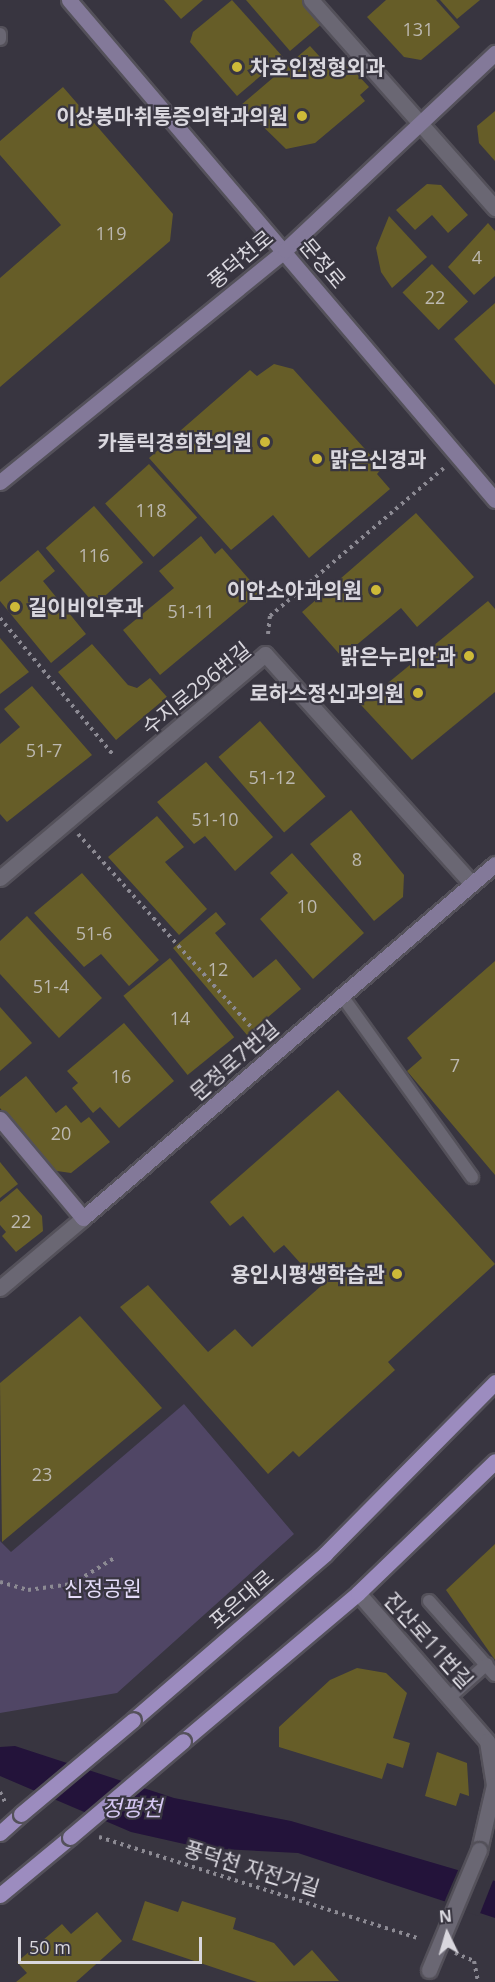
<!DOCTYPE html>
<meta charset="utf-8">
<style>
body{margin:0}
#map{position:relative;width:495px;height:1982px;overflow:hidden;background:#383540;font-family:"Open Sans","Noto Sans KR",sans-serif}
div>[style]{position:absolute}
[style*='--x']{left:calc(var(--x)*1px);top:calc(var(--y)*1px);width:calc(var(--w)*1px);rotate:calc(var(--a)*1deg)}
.green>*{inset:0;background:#504665}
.water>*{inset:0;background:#23133a}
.pier>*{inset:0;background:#383540}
.building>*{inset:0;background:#665d28;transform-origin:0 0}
.path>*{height:4px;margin-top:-2px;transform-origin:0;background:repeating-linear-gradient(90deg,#8c8a93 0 3px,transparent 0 7.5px)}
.roads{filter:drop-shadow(2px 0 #54515a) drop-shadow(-2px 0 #54515a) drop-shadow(0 2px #54515a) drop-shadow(0 -2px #54515a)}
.lane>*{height:12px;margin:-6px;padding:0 6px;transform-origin:6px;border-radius:6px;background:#6a6773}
.street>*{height:15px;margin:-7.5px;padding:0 7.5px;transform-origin:7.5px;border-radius:7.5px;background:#6a6773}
.secondary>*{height:15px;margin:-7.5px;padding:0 7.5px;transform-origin:7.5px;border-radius:7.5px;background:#837999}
.primary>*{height:15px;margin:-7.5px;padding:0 7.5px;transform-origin:7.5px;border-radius:7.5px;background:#9c8cbf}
.bridges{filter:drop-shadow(2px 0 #54515a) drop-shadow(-2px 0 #54515a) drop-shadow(0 2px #54515a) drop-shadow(0 -2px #54515a)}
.street-bridge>*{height:15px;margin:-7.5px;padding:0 7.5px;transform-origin:7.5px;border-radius:7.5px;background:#6a6773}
.primary-bridge>*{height:15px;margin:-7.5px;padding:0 7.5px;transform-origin:7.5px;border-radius:7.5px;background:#9c8cbf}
.dots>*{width:16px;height:16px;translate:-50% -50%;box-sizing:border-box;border:3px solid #383540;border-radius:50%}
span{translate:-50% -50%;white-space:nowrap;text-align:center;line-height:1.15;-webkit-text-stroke:4.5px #383540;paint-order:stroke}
.number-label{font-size:18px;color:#bcb8b0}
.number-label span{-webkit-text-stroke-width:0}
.poi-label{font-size:21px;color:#d9d7de;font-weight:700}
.left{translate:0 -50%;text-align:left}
.right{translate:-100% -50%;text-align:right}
.street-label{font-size:21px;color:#d9d7de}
.park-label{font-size:21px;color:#e4dbf9}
.water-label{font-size:22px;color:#d5c7f3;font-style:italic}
.north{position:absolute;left:417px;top:1904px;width:60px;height:60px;-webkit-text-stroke:4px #383540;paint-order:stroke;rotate:355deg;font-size:16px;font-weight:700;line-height:24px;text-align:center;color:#d9d7de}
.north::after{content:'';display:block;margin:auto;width:21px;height:27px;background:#d9d7de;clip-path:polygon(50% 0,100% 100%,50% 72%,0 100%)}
.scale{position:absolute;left:18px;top:1937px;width:184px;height:27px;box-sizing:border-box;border:3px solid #d9d7de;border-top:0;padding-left:8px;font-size:18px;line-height:21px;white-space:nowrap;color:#d9d7de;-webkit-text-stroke:4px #383540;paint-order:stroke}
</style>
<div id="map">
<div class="green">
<i style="clip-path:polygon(184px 1404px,294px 1534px,117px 1693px,0 1713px,0 1541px,11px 1552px)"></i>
</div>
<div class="water">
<i style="clip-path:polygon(15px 1746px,174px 1798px,291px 1821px,495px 1881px,495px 1918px,298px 1853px,202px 1848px,131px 1832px,0 1776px,0 1747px)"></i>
</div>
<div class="pier">
<i style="clip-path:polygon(459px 1868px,494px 1878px,479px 1916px,443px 1905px)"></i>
</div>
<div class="building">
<i style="clip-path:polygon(164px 0,203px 0,181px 19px)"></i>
<i style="clip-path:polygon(232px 0,283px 57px,237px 96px,190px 42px,193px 32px)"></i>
<i style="clip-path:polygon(246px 0,305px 0,324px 22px,290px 51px)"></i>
<i style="clip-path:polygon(386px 0,436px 0,460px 27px,421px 60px,404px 57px,367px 17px)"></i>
<i style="clip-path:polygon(440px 0,480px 0,457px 19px)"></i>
<i style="clip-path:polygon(310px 46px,331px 69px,343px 59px,369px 87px,360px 95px,365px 101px,315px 143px,286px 149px,241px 105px)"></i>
<i style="clip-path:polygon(63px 87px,173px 214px,170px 241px,0 387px,0 278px,61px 225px,0 155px,0 141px)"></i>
<i style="clip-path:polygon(495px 111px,495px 161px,479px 143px,477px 126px)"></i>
<i style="clip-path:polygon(427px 184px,441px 185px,468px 215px,448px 233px,432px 215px,415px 230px,396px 210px)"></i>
<i style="clip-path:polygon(389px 216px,427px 257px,392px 288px,381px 272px,376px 248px)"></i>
<i style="clip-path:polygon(488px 223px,495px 231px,495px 276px,474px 295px,448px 267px)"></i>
<i style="left:432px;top:264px;width:52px;height:41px;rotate:46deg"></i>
<i style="clip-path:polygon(495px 303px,495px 385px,454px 339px)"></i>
<i style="clip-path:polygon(274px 364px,293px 369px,382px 468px,377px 474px,390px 489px,309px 558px,273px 515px,231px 550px,149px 458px,250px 370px,257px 376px)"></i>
<i style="left:149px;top:464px;width:72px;height:59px;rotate:48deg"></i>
<i style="left:94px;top:506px;width:75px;height:64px;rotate:49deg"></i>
<i style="clip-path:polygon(416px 513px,474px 577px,417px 627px,401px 608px,342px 657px,302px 612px)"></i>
<i style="clip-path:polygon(201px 536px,215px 554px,222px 548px,260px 592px,160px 675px,123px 630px,174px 588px,159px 571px)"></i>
<i style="clip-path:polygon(38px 550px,55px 571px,43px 581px,86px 634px,51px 663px,0 601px,0 582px)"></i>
<i style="clip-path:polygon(488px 601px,495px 609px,495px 692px,412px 760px,361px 705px)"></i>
<i style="clip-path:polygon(0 638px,29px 672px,0 694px)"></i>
<i style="clip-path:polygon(92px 644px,128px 685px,137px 688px,150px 678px,167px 697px,116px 740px,58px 672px)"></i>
<i style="clip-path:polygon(32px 686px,92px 755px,7px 822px,0 814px,0 744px,20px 727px,4px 709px)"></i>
<i style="left:260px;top:721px;width:100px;height:55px;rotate:49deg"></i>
<i style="clip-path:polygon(206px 762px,273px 837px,235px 871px,205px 836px,194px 844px,157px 802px)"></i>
<i style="clip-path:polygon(351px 810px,404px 875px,403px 897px,374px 921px,310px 844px)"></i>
<i style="clip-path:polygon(157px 816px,184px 847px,165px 862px,207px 909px,179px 935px,108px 857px)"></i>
<i style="clip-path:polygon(292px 853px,364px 933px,313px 979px,260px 919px,288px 893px,270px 873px)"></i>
<i style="clip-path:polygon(82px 873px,159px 960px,129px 986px,101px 954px,84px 967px,34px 913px)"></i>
<i style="clip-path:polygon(216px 912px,226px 924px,215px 933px,253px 978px,276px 959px,301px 989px,247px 1035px,173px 948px)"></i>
<i style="clip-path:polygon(27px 916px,102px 998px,59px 1038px,0 974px,0 941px)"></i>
<i style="left:170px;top:958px;width:102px;height:60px;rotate:51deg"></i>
<i style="clip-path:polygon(495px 961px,495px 1175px,407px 1071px,422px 1058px,407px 1038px)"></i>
<i style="clip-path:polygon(0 1007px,32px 1043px,0 1071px)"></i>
<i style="clip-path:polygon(124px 1023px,174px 1081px,119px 1128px,100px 1107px,93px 1113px,72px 1088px,78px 1083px,67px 1071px)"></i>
<i style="clip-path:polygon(26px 1076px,56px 1113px,66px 1105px,81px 1123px,89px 1117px,110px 1142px,71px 1173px,50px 1170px,0 1108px,0 1097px)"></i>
<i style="clip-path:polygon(338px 1090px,495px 1264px,388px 1362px,395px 1370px,299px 1457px,293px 1451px,268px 1474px,120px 1307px,148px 1285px,208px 1352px,235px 1329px,252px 1347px,321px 1286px,284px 1245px,274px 1253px,243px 1216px,230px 1226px,210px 1202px)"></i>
<i style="clip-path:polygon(0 1162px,18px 1184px,0 1198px)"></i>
<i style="clip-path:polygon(17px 1188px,42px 1216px,43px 1231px,16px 1252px,2px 1236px,6px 1232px,0 1225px,0 1202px)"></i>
<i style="clip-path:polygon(80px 1316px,162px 1408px,2px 1542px,0 1383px)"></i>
<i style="clip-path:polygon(495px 1544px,495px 1660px,446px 1590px)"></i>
<i style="clip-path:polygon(357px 1668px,386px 1673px,407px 1693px,393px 1738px,410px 1743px,403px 1768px,387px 1763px,382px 1779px,279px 1747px,279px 1727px,330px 1680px)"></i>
<i style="clip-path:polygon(437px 1752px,467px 1763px,469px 1796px,460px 1793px,456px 1806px,425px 1796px)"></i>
<i style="clip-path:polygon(145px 1901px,178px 1912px,182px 1901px,236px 1918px,233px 1929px,274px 1943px,294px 1966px,312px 1950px,339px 1981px,257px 1982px,132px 1940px)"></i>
<i style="clip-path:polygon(97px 1912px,122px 1941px,76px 1982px,16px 1982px,27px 1973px,17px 1962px,62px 1924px,71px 1934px)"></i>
</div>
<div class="path">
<i style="--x:0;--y:618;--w:179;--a:50.4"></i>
<i style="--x:268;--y:634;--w:18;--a:-84"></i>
<i style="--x:270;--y:616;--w:228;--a:-40.4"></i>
<i style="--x:78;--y:834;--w:275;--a:48.1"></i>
<i style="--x:0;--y:1582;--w:29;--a:16"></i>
<i style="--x:28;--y:1590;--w:44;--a:-7.8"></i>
<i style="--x:72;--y:1584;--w:52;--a:-31.5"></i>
<i style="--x:0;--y:1792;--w:11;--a:63"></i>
<i style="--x:99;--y:1837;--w:337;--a:17.6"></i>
<i style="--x:455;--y:1953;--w:21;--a:23"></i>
<i style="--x:474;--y:1961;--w:21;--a:79"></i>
</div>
<div class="roads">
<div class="lane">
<i style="--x:0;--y:34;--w:5;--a:90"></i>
<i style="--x:342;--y:996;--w:223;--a:54.3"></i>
<i style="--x:429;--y:1601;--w:99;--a:48.3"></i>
<i style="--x:451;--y:1696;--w:48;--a:-41.6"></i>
</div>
<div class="street">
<i style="--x:311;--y:0;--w:278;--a:48.5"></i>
<i style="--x:0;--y:878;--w:347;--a:-40.2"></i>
<i style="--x:265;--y:654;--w:309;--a:48"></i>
<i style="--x:0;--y:1288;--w:109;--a:-40.1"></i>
<i style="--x:358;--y:1593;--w:196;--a:48.9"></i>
<i style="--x:487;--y:1741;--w:45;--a:81"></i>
<i style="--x:494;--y:1785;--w:67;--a:103"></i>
</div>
<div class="secondary">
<i style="--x:69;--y:0;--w:657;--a:49.57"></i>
<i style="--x:0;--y:482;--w:367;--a:-39.1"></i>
<i style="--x:285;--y:250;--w:288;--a:-43.2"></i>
<i style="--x:0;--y:1119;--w:129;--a:50"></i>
<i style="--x:83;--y:1218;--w:543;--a:-40.67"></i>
</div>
<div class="primary">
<i style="--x:133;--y:1720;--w:254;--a:-40.8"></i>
<i style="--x:325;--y:1554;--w:242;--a:-45.3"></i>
<i style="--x:183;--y:1741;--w:229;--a:-40.2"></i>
<i style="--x:358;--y:1593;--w:190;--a:-43.9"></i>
<i style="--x:0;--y:1833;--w:28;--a:-42"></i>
<i style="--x:0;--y:1895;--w:91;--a:-39.6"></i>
</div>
</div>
<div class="bridges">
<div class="street-bridge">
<i style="--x:429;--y:1970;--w:130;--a:-67.4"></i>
</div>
<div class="primary-bridge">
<i style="--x:21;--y:1814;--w:146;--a:-40"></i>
<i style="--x:70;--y:1837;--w:148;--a:-40.3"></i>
</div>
</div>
<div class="dots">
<i style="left:237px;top:67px;background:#cdb938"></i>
<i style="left:302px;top:116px;background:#cdb938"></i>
<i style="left:265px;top:442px;background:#cdb938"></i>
<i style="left:317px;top:459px;background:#cdb938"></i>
<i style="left:376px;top:590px;background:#cdb938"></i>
<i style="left:15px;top:607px;background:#cdb938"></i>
<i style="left:469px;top:656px;background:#cdb938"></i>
<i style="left:418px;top:693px;background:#cdb938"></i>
<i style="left:397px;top:1274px;background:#cdb938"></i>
</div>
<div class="number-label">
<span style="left:418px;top:29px">131</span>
<span style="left:111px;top:233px">119</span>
<span style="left:477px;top:257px">4</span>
<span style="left:435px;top:297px">22</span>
<span style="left:151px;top:510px">118</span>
<span style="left:94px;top:555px">116</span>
<span style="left:191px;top:611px">51-11</span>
<span style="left:44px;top:750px">51-7</span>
<span style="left:272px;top:777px">51-12</span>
<span style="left:215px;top:819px">51-10</span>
<span style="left:357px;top:859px">8</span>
<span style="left:307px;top:906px">10</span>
<span style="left:94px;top:933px">51-6</span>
<span style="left:218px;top:969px">12</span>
<span style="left:51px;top:986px">51-4</span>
<span style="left:180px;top:1018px">14</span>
<span style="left:455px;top:1065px">7</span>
<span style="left:121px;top:1076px">16</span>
<span style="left:61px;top:1133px">20</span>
<span style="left:21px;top:1221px">22</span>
<span style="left:42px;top:1474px">23</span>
</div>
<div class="poi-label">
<span class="left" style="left:250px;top:67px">차호인정형외과</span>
<span class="right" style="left:288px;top:116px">이상봉마취통증의학과의원</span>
<span class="right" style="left:252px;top:442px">카톨릭경희한의원</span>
<span class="left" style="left:330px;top:459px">맑은신경과</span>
<span class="right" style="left:362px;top:590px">이안소아과의원</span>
<span class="left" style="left:28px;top:607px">길이비인후과</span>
<span class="right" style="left:456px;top:656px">밝은누리안과</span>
<span class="right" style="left:404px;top:693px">로하스정신과의원</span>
<span class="right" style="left:385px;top:1274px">용인시평생학습관</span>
</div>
<div class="street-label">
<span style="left:240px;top:259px;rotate:-40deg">풍덕천로</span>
<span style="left:323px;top:263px;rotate:50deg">문정로</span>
<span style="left:196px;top:688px;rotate:-39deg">수지로296번길</span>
<span style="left:234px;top:1060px;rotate:-41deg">문정로7번길</span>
<span style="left:241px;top:1599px;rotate:-41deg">포은대로</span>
<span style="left:429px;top:1640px;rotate:48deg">진산로11번길</span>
<span style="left:252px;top:1868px;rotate:17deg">풍덕천 자전거길</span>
</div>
<div class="park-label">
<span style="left:103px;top:1588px">신정공원</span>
</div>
<div class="water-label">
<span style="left:132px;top:1808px">정평천</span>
</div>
<div class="north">N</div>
<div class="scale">50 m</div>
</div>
